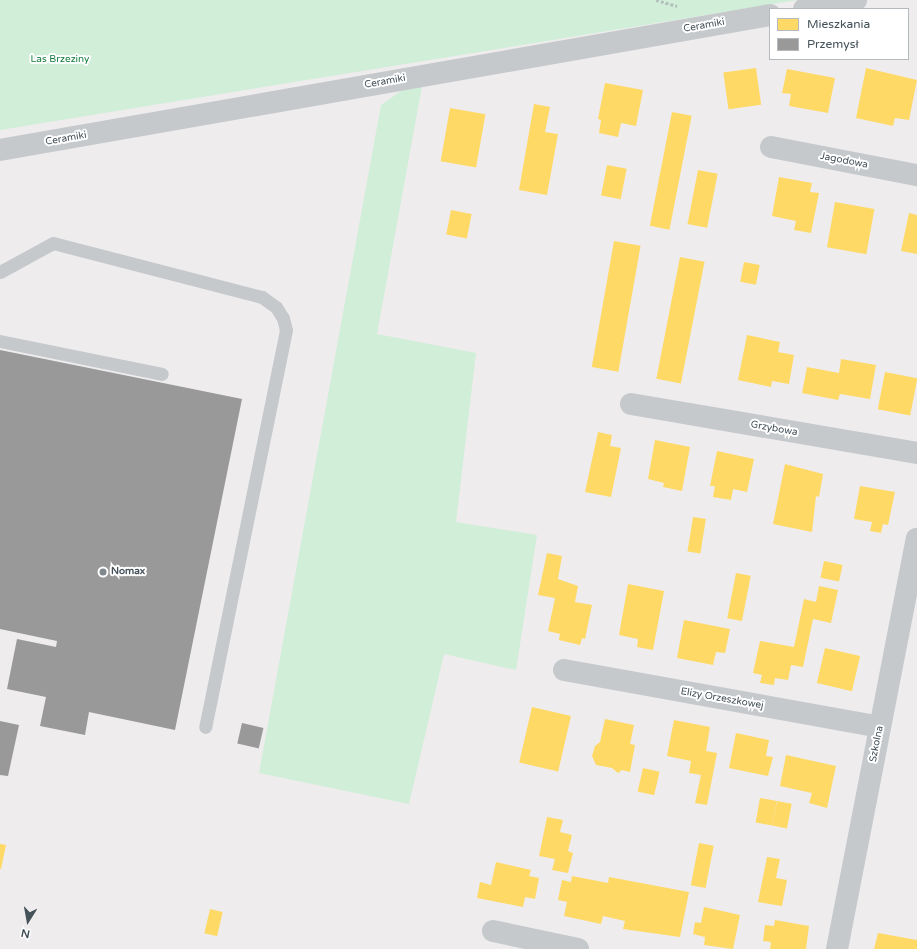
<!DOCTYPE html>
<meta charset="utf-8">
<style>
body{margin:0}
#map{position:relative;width:917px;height:949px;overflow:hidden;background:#eeeced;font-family:"Varela Round",sans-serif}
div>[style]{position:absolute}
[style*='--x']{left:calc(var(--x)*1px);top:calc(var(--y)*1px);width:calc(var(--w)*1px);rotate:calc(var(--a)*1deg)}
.green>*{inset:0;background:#d0eed8}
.homes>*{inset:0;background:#ffd966;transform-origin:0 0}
.industry>*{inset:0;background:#999;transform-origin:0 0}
.path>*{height:2.5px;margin-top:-1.25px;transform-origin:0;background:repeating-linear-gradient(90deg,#b4c1bc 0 3px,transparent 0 5px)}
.lane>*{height:13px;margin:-6.5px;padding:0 6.5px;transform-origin:6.5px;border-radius:6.5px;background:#c6c9cc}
.street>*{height:22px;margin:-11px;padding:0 11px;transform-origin:11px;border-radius:11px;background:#c6c9cc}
.dots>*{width:11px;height:11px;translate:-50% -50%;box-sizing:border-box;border:2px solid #fff;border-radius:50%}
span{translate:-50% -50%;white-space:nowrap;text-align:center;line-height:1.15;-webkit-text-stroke:4px #fff;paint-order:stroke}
.street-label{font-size:10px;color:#445159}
.park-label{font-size:10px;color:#147b3d}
.poi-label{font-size:10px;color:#445159;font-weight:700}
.left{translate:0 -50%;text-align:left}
.legend{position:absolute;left:769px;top:8px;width:140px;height:52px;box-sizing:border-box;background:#fff;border:1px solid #b4b9bd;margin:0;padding:5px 7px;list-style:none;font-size:12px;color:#445159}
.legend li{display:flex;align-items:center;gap:8px;height:20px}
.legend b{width:20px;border:1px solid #b4b9bd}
.north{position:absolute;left:8px;top:901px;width:40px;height:40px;-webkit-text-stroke:3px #fff;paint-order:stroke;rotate:191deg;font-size:11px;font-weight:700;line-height:16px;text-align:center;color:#445159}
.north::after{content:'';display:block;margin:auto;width:14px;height:18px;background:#445159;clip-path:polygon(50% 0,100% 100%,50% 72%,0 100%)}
</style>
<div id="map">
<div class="green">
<i style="clip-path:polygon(0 0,798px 0,0 130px)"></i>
<i style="clip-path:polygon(424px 75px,377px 334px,476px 353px,456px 522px,537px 535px,516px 670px,444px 654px,409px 804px,259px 773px,381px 105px)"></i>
</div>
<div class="homes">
<i style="left:756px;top:68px;width:37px;height:33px;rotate:82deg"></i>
<i style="clip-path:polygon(866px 68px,917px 80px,909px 120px,895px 118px,893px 126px,856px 118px)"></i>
<i style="clip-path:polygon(787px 69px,835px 78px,828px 113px,789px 106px,791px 94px,782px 93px)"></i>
<i style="clip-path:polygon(605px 83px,643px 90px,636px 126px,621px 123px,618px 137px,599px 133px,601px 120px,598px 119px)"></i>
<i style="clip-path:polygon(534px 104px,550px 107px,545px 132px,558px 134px,547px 195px,519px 190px)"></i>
<i style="left:450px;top:108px;width:36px;height:54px;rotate:10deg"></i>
<i style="left:672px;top:112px;width:20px;height:116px;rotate:11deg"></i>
<i style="left:607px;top:165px;width:20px;height:31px;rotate:11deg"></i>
<i style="left:698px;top:170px;width:20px;height:55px;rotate:11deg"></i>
<i style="clip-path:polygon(779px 177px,812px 183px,810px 192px,819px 193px,811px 233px,794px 230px,796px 221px,772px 216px)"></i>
<i style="left:835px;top:202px;width:40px;height:46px;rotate:10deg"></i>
<i style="left:451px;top:210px;width:21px;height:25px;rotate:11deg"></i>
<i style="clip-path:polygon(909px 213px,917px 215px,917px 254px,901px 251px)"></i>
<i style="left:614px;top:241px;width:27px;height:128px;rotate:10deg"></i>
<i style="left:680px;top:257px;width:25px;height:124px;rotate:11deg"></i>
<i style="left:744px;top:262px;width:16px;height:20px;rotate:11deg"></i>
<i style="clip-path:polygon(747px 335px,780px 342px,778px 352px,794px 355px,789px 384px,772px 381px,771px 387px,738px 380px)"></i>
<i style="clip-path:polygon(841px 359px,876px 365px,870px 399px,840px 394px,838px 400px,802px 393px,807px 367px,839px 373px)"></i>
<i style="left:885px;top:372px;width:33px;height:38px;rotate:11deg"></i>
<i style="clip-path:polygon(598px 432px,612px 435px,610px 446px,621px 448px,611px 497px,585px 492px)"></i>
<i style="clip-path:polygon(655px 440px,690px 447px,682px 491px,663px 487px,664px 483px,648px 479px)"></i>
<i style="clip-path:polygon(717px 451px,754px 459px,747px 492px,733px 489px,731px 500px,713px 497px,715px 486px,710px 486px)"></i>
<i style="clip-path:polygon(785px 464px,823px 474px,819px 497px,816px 496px,812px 532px,773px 524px)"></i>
<i style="clip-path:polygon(860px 486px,895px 492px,888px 525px,883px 524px,881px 533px,870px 531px,872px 522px,854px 519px)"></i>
<i style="left:693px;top:517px;width:13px;height:35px;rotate:9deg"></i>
<i style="clip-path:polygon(547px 553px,562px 556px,558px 579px,578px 586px,575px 602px,592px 605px,585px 639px,582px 638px,580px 645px,559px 640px,560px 634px,548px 631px,555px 598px,538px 595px)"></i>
<i style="left:824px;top:561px;width:19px;height:17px;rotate:12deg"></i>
<i style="left:736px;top:573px;width:15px;height:46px;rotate:11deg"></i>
<i style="clip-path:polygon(628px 584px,664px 591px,653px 650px,637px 647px,638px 639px,619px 635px)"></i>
<i style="clip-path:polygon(819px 586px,838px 590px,831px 623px,813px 619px,803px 667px,791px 665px,788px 680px,775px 678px,774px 685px,760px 683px,762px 675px,753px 673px,760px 641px,794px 647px,804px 599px,816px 602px)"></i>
<i style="clip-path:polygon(684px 620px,730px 629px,725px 653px,716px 652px,713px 665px,677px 658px)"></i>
<i style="left:825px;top:648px;width:36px;height:36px;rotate:13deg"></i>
<i style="left:532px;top:707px;width:40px;height:57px;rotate:13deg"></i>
<i style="clip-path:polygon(605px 719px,634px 725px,630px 744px,635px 745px,630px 772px,622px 770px,618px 773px,612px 768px,596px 765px,592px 756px,595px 746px,600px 742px)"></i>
<i style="clip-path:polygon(674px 720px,710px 727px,706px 751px,717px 753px,707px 805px,695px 803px,701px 775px,689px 773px,691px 761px,667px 756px)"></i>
<i style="clip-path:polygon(736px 733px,769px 740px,766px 756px,773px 757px,768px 776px,729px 768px)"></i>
<i style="clip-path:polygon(786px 755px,836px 766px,827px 808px,809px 803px,812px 793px,780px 786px)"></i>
<i style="left:643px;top:768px;width:17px;height:24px;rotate:13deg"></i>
<i style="left:760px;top:798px;width:17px;height:25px;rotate:10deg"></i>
<i style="left:777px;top:801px;width:15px;height:25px;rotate:11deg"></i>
<i style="clip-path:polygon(547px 817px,563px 820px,560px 832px,572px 835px,568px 851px,573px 853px,568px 873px,552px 870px,555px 859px,539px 856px)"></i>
<i style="left:699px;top:843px;width:15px;height:43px;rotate:11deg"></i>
<i style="clip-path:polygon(0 844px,6px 845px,1px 869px,0 869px)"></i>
<i style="clip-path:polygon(767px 857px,780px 859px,776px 878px,787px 880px,782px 906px,758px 902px)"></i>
<i style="clip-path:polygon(496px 862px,531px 870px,529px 876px,539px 878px,535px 899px,525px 897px,523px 907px,477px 898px,480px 882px,491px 885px)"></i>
<i style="clip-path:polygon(572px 876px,608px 883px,609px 877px,689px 892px,680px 937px,623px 929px,625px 921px,603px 916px,601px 924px,564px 916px,567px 902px,558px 900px,562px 880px,571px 882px)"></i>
<i style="clip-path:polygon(704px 907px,740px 915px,733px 949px,704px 945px,705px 937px,693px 934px,695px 922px,701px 923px)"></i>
<i style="left:210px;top:909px;width:13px;height:25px;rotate:13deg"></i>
<i style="clip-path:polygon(775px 920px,809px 926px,806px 949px,770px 949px,771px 942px,763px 941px,765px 925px,774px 926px)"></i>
<i style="clip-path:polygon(878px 933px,917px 940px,917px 949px,874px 949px)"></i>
</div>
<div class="industry">
<i style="clip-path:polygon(0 350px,242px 399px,175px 730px,89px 712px,85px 735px,40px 726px,46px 697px,7px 689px,17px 639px,56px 647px,57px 641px,0 629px)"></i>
<i style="clip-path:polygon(0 721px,19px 725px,8px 776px,0 775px)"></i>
<i style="left:242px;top:723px;width:22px;height:21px;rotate:13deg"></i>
</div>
<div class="path">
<i style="--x:656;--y:0;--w:22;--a:16"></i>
</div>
<div class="lane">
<i style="--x:0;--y:272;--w:60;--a:-28.7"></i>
<i style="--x:53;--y:243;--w:216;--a:14.5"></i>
<i style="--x:262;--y:297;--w:17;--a:36"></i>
<i style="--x:276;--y:307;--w:13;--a:58"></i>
<i style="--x:283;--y:318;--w:12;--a:76"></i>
<i style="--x:286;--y:330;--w:405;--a:101.5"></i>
<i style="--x:0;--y:341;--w:165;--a:11.5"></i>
</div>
<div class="street">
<i style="--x:804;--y:9;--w:53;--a:-9.8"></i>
<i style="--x:771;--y:147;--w:149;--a:10.9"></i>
<i style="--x:0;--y:150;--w:782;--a:-9.94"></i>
<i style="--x:631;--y:404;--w:290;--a:9.7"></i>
<i style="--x:564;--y:670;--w:321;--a:10.2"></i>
<i style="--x:493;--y:931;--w:87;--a:12"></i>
<i style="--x:837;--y:949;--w:418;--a:-79"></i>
</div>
<div class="dots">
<i style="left:103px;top:572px;background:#80878d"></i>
</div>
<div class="street-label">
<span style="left:704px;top:26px;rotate:-10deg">Ceramiki</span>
<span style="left:385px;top:82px;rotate:-10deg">Ceramiki</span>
<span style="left:66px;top:139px;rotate:-10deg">Ceramiki</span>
<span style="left:844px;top:161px;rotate:11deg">Jagodowa</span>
<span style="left:774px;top:429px;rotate:10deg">Grzybowa</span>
<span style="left:722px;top:699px;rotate:10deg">Elizy Orzeszkowej</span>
<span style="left:877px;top:744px;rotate:-79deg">Szkolna</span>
</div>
<div class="park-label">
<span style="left:60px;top:60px">Las Brzeziny</span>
</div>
<div class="poi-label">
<span class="left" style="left:111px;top:572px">Nomax</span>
</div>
<ul class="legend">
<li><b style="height:11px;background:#ffd966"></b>Mieszkania</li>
<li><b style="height:11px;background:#999"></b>Przemysł</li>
</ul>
<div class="north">N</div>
</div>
